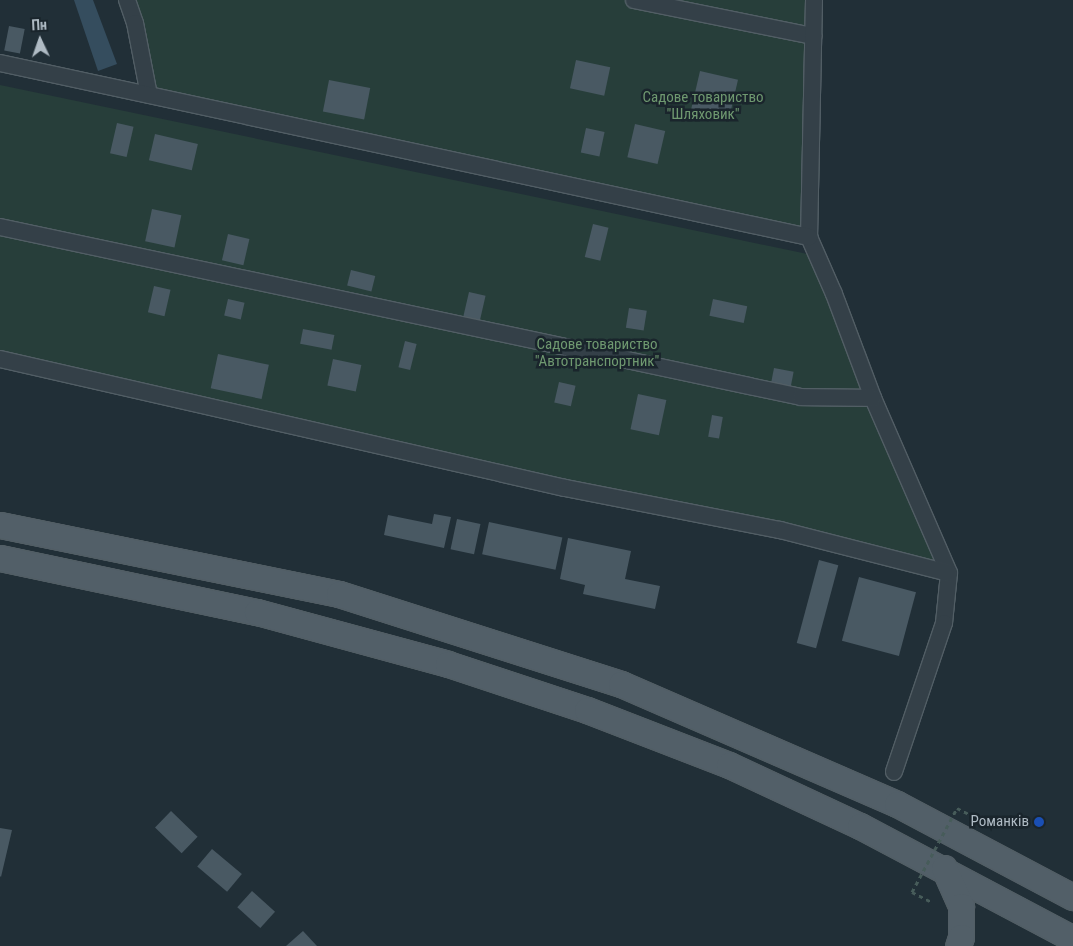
<!DOCTYPE html>
<meta charset="utf-8">
<style>
body{margin:0}
#map{position:relative;width:1073px;height:946px;overflow:hidden;background:#212f37;font-family:"Roboto Condensed",sans-serif}
div>[style]{position:absolute}
[style*='--x']{left:calc(var(--x)*1px);top:calc(var(--y)*1px);width:calc(var(--w)*1px);rotate:calc(var(--a)*1deg)}
.green>*{inset:0;background:#273e3a}
.water>*{inset:0;background:#354d5e}
.building>*{inset:0;background:#495963;transform-origin:0 0}
.path>*{height:3px;margin-top:-1.5px;transform-origin:0;background:repeating-linear-gradient(90deg,#475c5a 0 4px,transparent 0 8px)}
.roads{filter:drop-shadow(1px 0 #525e65) drop-shadow(-1px 0 #525e65) drop-shadow(0 1px #525e65) drop-shadow(0 -1px #525e65)}
.street>*{height:16px;margin:-8px;padding:0 8px;transform-origin:8px;border-radius:8px;background:#344048}
.primary>*{height:25px;margin:-12.5px;padding:0 12.5px;transform-origin:12.5px;border-radius:12.5px;background:#525f68}
.path-bridge>*{height:3px;margin-top:-1.5px;transform-origin:0;background:repeating-linear-gradient(90deg,#475c5a 0 4px,transparent 0 8px)}
.dots>*{width:14px;height:14px;translate:-50% -50%;box-sizing:border-box;border:2px solid #1a252c;border-radius:50%}
span{translate:-50% -50%;white-space:nowrap;text-align:center;line-height:1.15;-webkit-text-stroke:5px #1a252c;paint-order:stroke}
.park-label{font-size:15px;color:#6f9970}
.poi-label{font-size:15px;color:#afbbc4}
.right{translate:-100% -50%;text-align:right}
.north{position:absolute;left:15px;top:15px;width:50px;height:50px;-webkit-text-stroke:4px #1a252c;paint-order:stroke;rotate:357deg;font-size:14px;font-weight:700;line-height:20px;text-align:center;color:#afbbc4}
.north::after{content:'';display:block;margin:auto;width:18px;height:22px;background:#afbbc4;clip-path:polygon(50% 0,100% 100%,50% 72%,0 100%)}
</style>
<div id="map">
<div class="green">
<i style="clip-path:polygon(127px 0,814px 0,809px 237px,149px 95px)"></i>
<i style="clip-path:polygon(0 85px,817px 256px,949px 573px,0 363px)"></i>
</div>
<div class="water">
<i style="clip-path:polygon(74px 0,93px 0,117px 64px,98px 71px)"></i>
</div>
<div class="building">
<i style="left:9px;top:26px;width:16px;height:25px;rotate:11deg"></i>
<i style="left:576px;top:60px;width:35px;height:29px;rotate:12deg"></i>
<i style="left:700px;top:71px;width:39px;height:39px;rotate:13deg"></i>
<i style="left:329px;top:80px;width:42px;height:32px;rotate:11deg"></i>
<i style="left:117px;top:123px;width:17px;height:31px;rotate:13deg"></i>
<i style="left:635px;top:124px;width:31px;height:34px;rotate:13deg"></i>
<i style="left:586px;top:128px;width:19px;height:25px;rotate:12deg"></i>
<i style="left:155px;top:134px;width:44px;height:27px;rotate:13deg"></i>
<i style="left:152px;top:209px;width:30px;height:33px;rotate:12deg"></i>
<i style="left:593px;top:224px;width:16px;height:34px;rotate:14deg"></i>
<i style="left:228px;top:234px;width:22px;height:27px;rotate:13deg"></i>
<i style="left:351px;top:270px;width:25px;height:16px;rotate:14deg"></i>
<i style="left:154px;top:286px;width:17px;height:27px;rotate:13deg"></i>
<i style="left:469px;top:292px;width:17px;height:25px;rotate:13deg"></i>
<i style="left:228px;top:299px;width:17px;height:17px;rotate:13deg"></i>
<i style="left:713px;top:299px;width:35px;height:17px;rotate:12deg"></i>
<i style="left:629px;top:308px;width:18px;height:20px;rotate:9deg"></i>
<i style="left:303px;top:329px;width:32px;height:15px;rotate:11deg"></i>
<i style="left:405px;top:341px;width:12px;height:27px;rotate:14deg"></i>
<i style="left:218px;top:354px;width:52px;height:35px;rotate:12deg"></i>
<i style="left:333px;top:359px;width:29px;height:27px;rotate:12deg"></i>
<i style="left:774px;top:368px;width:20px;height:17px;rotate:11deg"></i>
<i style="left:559px;top:382px;width:17px;height:21px;rotate:13deg"></i>
<i style="left:638px;top:394px;width:29px;height:36px;rotate:12deg"></i>
<i style="left:712px;top:415px;width:11px;height:22px;rotate:10deg"></i>
<i style="clip-path:polygon(434px 514px,451px 517px,444px 548px,384px 535px,388px 515px,432px 524px)"></i>
<i style="left:457px;top:519px;width:24px;height:31px;rotate:12deg"></i>
<i style="left:489px;top:522px;width:75px;height:33px;rotate:12deg"></i>
<i style="clip-path:polygon(568px 538px,631px 551px,625px 579px,660px 586px,655px 609px,583px 594px,585px 585px,560px 579px)"></i>
<i style="left:819px;top:560px;width:20px;height:86px;rotate:15deg"></i>
<i style="left:859px;top:577px;width:59px;height:66px;rotate:15deg"></i>
<i style="left:171px;top:811px;width:37px;height:23px;rotate:44deg"></i>
<i style="clip-path:polygon(0 828px,12px 830px,1px 877px,0 876px)"></i>
<i style="left:212px;top:849px;width:39px;height:23px;rotate:40deg"></i>
<i style="left:252px;top:891px;width:31px;height:22px;rotate:42deg"></i>
<i style="clip-path:polygon(303px 931px,317px 946px,286px 946px)"></i>
</div>
<div class="path">
<i style="--x:957;--y:808;--w:27;--a:27"></i>
<i style="--x:912;--y:892;--w:22;--a:27"></i>
</div>
<div class="roads">
<div class="street">
<i style="--x:127;--y:0;--w:24;--a:71"></i>
<i style="--x:135;--y:23;--w:73;--a:79"></i>
<i style="--x:634;--y:0;--w:183;--a:11.4"></i>
<i style="--x:814;--y:0;--w:237;--a:91.2"></i>
<i style="--x:809;--y:237;--w:62;--a:66.3"></i>
<i style="--x:834;--y:294;--w:111;--a:69.4"></i>
<i style="--x:873;--y:398;--w:191;--a:66.5"></i>
<i style="--x:949;--y:573;--w:50;--a:95.7"></i>
<i style="--x:944;--y:623;--w:157;--a:108.6"></i>
<i style="--x:0;--y:63;--w:828;--a:12.14"></i>
<i style="--x:0;--y:227;--w:819;--a:11.98"></i>
<i style="--x:801;--y:397;--w:72;--a:0.8"></i>
<i style="--x:0;--y:359;--w:580;--a:12.86"></i>
<i style="--x:565;--y:488;--w:219;--a:11.1"></i>
<i style="--x:780;--y:530;--w:174;--a:14.3"></i>
</div>
<div class="primary">
<i style="--x:0;--y:525;--w:346;--a:11.5"></i>
<i style="--x:339;--y:594;--w:296;--a:17.7"></i>
<i style="--x:621;--y:684;--w:301;--a:23.5"></i>
<i style="--x:897;--y:804;--w:199;--a:27.9"></i>
<i style="--x:0;--y:558;--w:263;--a:11.9"></i>
<i style="--x:257;--y:612;--w:198;--a:15.2"></i>
<i style="--x:448;--y:664;--w:146;--a:18.3"></i>
<i style="--x:587;--y:710;--w:152;--a:21.2"></i>
<i style="--x:729;--y:765;--w:145;--a:25"></i>
<i style="--x:860;--y:826;--w:241;--a:27.9"></i>
<i style="--x:944;--y:868;--w:42;--a:65.9"></i>
<i style="--x:961;--y:906;--w:31;--a:90"></i>
<i style="--x:961;--y:937;--w:9;--a:108"></i>
</div>
</div>
<div class="path-bridge">
<i style="--x:912;--y:892;--w:95;--a:-61.8"></i>
</div>
<div class="dots">
<i style="left:1039px;top:822px;background:#1a4fb4"></i>
</div>
<div class="park-label">
<span style="left:703px;top:106px">Садове товариство<br>"Шляховик"</span>
<span style="left:597px;top:353px">Садове товариство<br>"Автотранспортник"</span>
</div>
<div class="poi-label">
<span class="right" style="left:1029px;top:822px">Романків</span>
</div>
<div class="north">Пн</div>
</div>
